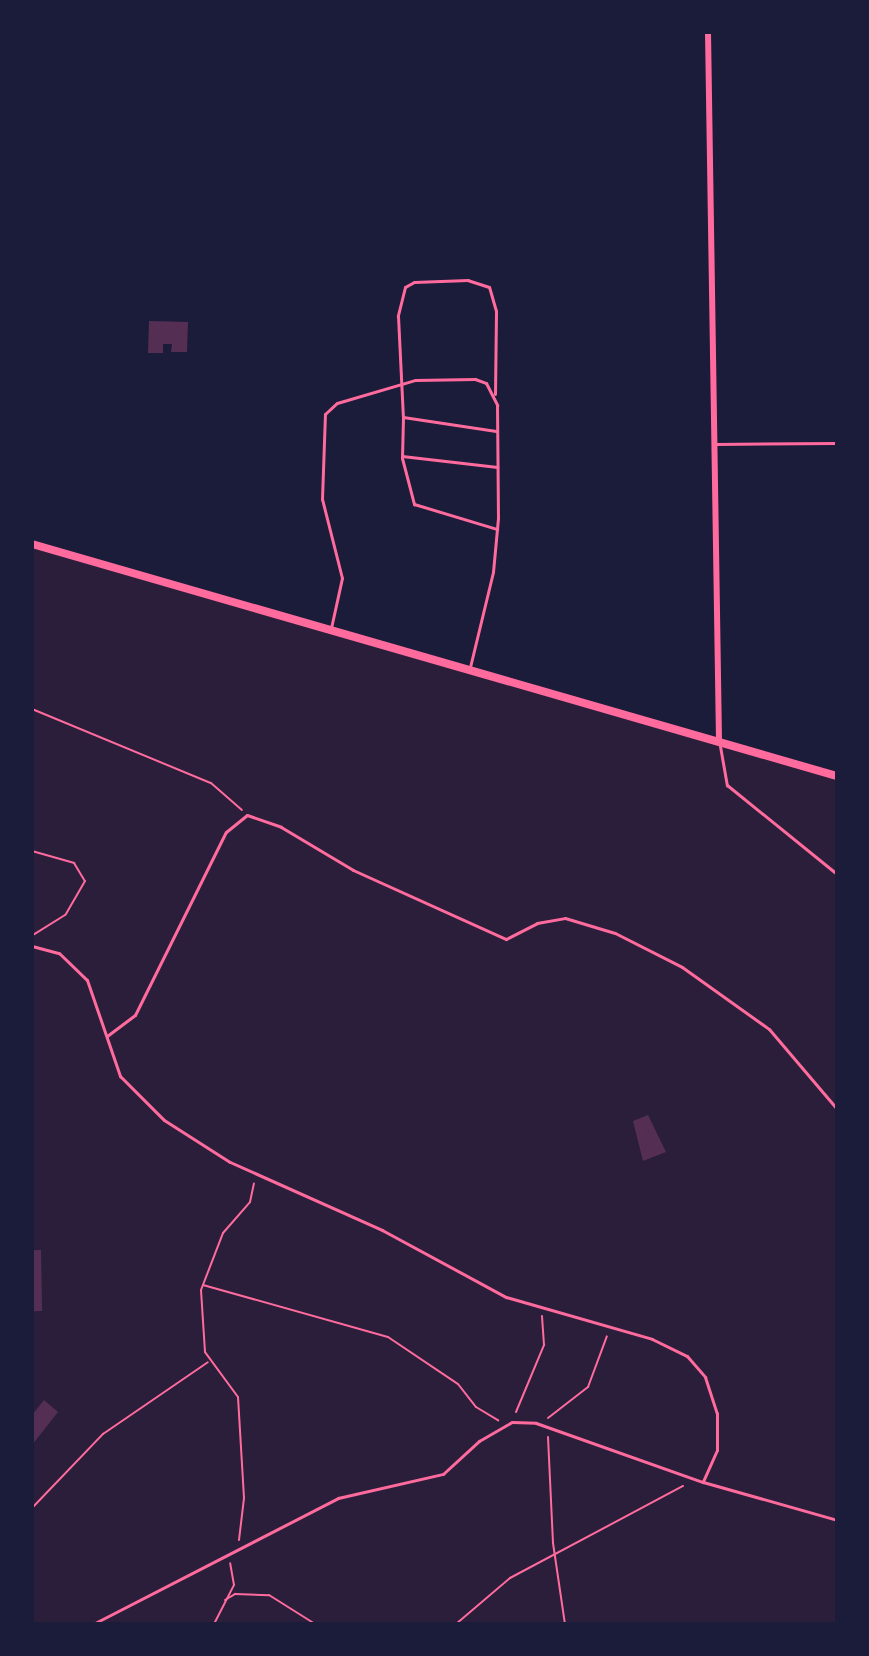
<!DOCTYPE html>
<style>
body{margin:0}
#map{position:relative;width:869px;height:1656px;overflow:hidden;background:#1b1b3a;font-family:Barlow,sans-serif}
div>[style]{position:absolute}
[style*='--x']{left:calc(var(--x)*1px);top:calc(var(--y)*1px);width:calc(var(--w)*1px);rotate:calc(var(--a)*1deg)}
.green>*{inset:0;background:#2a1e3b}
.building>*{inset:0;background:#542f53;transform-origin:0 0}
.path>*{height:2px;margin:-1px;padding:0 1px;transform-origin:1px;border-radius:1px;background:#ff6b9d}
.service>*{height:3px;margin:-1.5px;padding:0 1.5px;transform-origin:1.5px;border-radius:1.5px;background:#ff6b9d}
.minor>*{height:6px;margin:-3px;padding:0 3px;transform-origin:3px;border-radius:3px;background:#ff6b9d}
.tertiary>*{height:8px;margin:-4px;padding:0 4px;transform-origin:4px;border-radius:4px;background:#ff6b9d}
span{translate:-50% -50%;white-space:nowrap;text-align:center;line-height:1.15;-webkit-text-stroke:6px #1b1b3a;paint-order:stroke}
.frame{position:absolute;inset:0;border:34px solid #1b1b3a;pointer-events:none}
</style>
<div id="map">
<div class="green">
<i style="clip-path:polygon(32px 544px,837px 776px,837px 1624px,32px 1624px)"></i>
</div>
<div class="building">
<i style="clip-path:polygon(149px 321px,188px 322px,187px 352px,171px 352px,172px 344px,163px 344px,163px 353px,148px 353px)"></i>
<i style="clip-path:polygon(648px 1115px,666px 1152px,643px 1161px,633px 1121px)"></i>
<i style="left:41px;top:1250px;width:61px;height:9px;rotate:89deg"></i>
<i style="clip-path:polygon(44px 1400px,58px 1412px,32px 1445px,32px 1415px)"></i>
</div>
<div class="path">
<i style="--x:32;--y:709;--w:194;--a:22.5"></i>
<i style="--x:211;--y:783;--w:41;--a:41.1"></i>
<i style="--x:32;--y:851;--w:44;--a:15.9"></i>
<i style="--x:74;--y:863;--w:21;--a:59"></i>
<i style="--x:85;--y:881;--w:39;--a:120"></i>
<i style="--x:65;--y:915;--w:39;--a:148"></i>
<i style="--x:836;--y:881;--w:13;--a:86"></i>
<i style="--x:203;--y:1285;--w:192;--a:15.7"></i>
<i style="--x:388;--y:1337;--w:84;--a:33.9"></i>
<i style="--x:458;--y:1384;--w:29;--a:52"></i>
<i style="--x:476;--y:1407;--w:26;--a:31"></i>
<i style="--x:516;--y:1412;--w:73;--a:-67.3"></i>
<i style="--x:544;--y:1345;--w:29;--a:-94"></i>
<i style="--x:548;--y:1418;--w:51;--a:-37.8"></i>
<i style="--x:588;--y:1387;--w:54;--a:-69.6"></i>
<i style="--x:548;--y:1437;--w:106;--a:87.3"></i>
<i style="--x:553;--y:1543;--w:82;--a:81.6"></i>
<i style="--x:32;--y:1508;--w:103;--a:-46.2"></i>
<i style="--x:103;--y:1434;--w:127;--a:-34.4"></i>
<i style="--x:239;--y:1540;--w:42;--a:-83.2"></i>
<i style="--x:244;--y:1498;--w:101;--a:-93.4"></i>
<i style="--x:238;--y:1397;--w:56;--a:-126.3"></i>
<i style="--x:205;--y:1352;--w:62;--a:-93.7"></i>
<i style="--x:201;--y:1290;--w:61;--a:-68.9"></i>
<i style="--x:223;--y:1233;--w:41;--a:-48.9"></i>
<i style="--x:250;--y:1202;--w:19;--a:-78"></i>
<i style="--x:225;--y:1600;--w:12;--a:-31"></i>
<i style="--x:235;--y:1594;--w:34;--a:2"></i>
<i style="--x:269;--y:1595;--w:54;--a:32.2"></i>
<i style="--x:214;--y:1624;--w:44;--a:-62.9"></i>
<i style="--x:234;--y:1585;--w:22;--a:-100"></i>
<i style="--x:456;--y:1624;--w:71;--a:-40.4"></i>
<i style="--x:510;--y:1578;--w:196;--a:-28"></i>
</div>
<div class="service">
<i style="--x:495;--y:394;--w:83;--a:-89.3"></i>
<i style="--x:496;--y:311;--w:25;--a:-106"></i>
<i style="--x:489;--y:287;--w:22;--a:-162"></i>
<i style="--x:468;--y:280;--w:54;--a:177.9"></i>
<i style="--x:414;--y:282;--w:10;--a:151"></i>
<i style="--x:405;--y:287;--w:30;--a:104"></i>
<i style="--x:398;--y:316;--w:101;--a:87.2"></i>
<i style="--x:403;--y:417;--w:94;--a:8.6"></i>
<i style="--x:403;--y:417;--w:41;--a:91.4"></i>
<i style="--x:402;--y:458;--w:48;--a:75.4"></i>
<i style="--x:414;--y:504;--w:87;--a:16.8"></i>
<i style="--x:715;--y:444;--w:122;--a:-0.5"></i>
<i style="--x:402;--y:456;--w:96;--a:6.6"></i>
<i style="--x:331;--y:628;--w:51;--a:-77.6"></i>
<i style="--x:342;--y:578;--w:81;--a:-104.2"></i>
<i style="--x:322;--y:499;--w:85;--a:-88"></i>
<i style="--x:325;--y:414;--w:16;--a:-43"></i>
<i style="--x:337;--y:403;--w:81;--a:-16.4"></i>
<i style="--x:415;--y:380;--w:60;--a:-1"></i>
<i style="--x:475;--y:379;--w:12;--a:20"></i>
<i style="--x:486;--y:383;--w:25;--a:63"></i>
<i style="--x:497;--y:405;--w:113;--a:89.5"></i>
<i style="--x:498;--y:518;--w:54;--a:95.3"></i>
<i style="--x:493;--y:572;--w:98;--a:103.6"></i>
<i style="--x:720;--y:746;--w:40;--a:80"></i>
<i style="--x:727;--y:785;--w:141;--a:39"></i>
<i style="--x:32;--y:946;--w:28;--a:15"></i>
<i style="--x:59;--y:953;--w:39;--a:44"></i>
<i style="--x:87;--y:980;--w:102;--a:71"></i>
<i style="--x:120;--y:1076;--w:62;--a:45"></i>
<i style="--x:164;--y:1120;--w:78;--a:32.5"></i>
<i style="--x:230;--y:1162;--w:167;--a:24.1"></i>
<i style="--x:382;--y:1230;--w:141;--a:28.4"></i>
<i style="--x:506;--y:1297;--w:152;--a:16"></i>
<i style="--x:652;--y:1339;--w:39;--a:26"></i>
<i style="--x:687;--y:1356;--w:28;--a:49"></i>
<i style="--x:705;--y:1377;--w:38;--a:72"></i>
<i style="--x:717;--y:1413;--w:37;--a:90"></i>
<i style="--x:717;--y:1450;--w:35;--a:114"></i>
<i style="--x:107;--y:1036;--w:35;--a:-37"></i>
<i style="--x:135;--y:1015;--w:204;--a:-63.6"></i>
<i style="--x:226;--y:832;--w:27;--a:-39"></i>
<i style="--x:247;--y:815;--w:36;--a:19"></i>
<i style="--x:281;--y:827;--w:84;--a:30.8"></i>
<i style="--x:353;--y:870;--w:168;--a:24.3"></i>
<i style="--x:506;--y:939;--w:35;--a:-27"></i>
<i style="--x:537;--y:923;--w:28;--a:-10"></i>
<i style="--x:565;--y:918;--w:52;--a:16.7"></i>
<i style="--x:615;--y:933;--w:75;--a:26.9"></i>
<i style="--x:682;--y:967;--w:107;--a:35.5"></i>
<i style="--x:769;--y:1029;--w:105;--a:49.6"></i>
<i style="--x:93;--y:1624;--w:276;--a:-27.2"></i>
<i style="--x:338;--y:1498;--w:108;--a:-12.9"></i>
<i style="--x:443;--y:1474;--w:49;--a:-42.5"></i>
<i style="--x:479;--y:1441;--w:38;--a:-30"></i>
<i style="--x:512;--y:1422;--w:24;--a:2"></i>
<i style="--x:536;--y:1423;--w:177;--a:19.5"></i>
<i style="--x:703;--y:1482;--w:139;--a:15.8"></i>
</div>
<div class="minor">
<i style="--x:708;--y:32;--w:710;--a:89.11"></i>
</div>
<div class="tertiary">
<i style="--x:32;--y:544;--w:838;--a:16.08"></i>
</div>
<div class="frame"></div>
</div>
